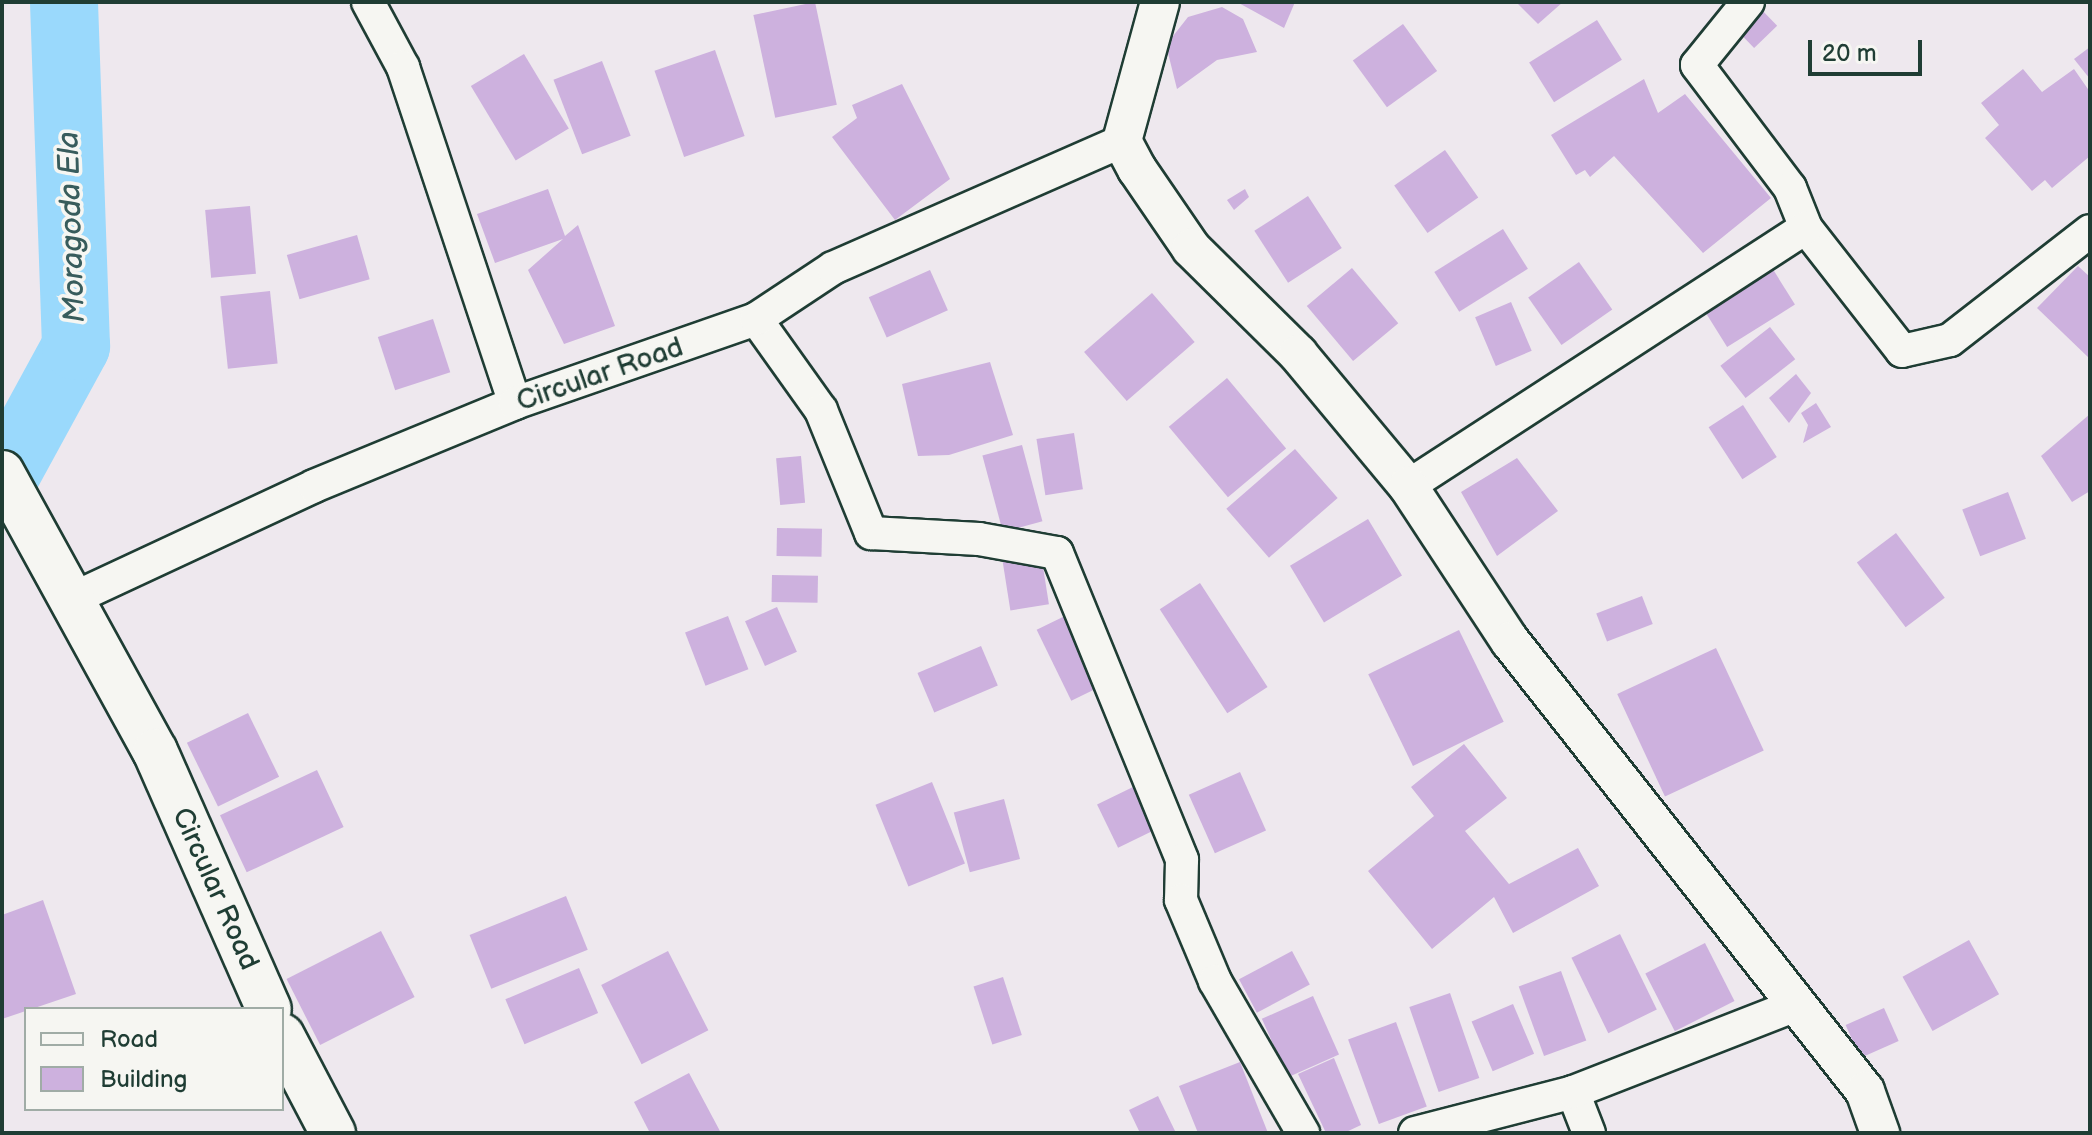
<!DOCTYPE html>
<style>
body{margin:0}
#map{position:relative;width:2092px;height:1135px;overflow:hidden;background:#eee8ee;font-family:"Balsamiq Sans",sans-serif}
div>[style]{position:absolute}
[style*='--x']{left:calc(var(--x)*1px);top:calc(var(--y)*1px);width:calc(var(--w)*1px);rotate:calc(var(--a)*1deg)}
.river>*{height:68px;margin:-34px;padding:0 34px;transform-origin:34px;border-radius:34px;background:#9ad9fc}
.building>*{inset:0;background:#cdb1de;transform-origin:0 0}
.roads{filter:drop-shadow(2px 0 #1f3d34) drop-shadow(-2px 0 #1f3d34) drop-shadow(0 2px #1f3d34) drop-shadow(0 -2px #1f3d34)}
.minor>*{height:32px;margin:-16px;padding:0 16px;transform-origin:16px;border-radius:16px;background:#f6f6f2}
.tertiary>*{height:38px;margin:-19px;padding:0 19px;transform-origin:19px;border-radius:19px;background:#f6f6f2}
.secondary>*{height:44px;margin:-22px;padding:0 22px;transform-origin:22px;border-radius:22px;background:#f6f6f2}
span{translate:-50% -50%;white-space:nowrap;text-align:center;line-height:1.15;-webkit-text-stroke:7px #f6f6f2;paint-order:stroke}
.street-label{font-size:28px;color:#1f3d34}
.water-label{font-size:30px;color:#385c5c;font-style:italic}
.frame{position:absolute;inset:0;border:4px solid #1f3d34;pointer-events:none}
.legend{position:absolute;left:24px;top:1007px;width:260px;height:104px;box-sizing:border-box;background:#f6f6f2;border:2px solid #a0aca6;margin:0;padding:10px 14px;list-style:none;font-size:24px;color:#1f3d34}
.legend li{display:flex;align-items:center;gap:16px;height:40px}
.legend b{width:40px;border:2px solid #a0aca6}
.scale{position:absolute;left:1808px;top:40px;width:114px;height:36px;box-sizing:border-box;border:4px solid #1f3d34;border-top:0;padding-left:10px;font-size:24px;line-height:28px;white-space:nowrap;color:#1f3d34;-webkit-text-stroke:6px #f6f6f2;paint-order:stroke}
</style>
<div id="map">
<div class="river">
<i style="--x:2;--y:482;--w:155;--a:-61.4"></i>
<i style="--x:76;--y:346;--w:344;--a:-92"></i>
</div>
<div class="building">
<i style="left:815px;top:2px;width:105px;height:63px;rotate:78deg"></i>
<i style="clip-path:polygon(1237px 2px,1295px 2px,1284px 28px)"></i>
<i style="clip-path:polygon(1516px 2px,1563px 2px,1538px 24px)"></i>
<i style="left:1757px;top:5px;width:29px;height:32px;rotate:46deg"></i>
<i style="clip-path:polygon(1222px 7px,1243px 19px,1257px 52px,1217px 60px,1177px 89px,1166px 45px,1188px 17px)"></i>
<i style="left:1597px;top:20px;width:47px;height:80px;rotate:58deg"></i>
<i style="left:1403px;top:24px;width:58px;height:62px;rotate:54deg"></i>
<i style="clip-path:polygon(2090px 47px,2090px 79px,2074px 59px)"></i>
<i style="left:715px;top:50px;width:91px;height:64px;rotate:71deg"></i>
<i style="left:524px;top:54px;width:87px;height:62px;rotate:59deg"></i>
<i style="left:602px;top:61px;width:80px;height:52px;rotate:69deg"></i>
<i style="clip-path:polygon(2023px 69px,2042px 92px,2074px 69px,2090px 92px,2090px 156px,2052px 188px,2045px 180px,2032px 191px,1985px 138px,1999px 125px,1981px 103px)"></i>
<i style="clip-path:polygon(1644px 79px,1658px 113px,1685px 94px,1771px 198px,1703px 253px,1614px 156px,1590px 177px,1585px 170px,1576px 175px,1551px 135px)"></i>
<i style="clip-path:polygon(902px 84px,950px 179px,895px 220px,832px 137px,857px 118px,852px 105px)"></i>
<i style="left:1445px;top:150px;width:58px;height:62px;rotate:55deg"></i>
<i style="clip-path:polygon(548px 189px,565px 236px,578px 225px,615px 326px,564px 344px,528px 270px,563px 239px,495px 263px,477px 214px)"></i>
<i style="clip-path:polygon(1245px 189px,1249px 197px,1234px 210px,1227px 200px)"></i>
<i style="left:1308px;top:196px;width:62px;height:64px;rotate:57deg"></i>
<i style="left:250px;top:206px;width:68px;height:45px;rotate:85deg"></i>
<i style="left:1503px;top:229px;width:47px;height:81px;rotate:58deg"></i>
<i style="left:357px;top:235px;width:46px;height:73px;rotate:74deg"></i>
<i style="left:1579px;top:262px;width:58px;height:62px;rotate:55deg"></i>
<i style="left:1769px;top:263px;width:49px;height:80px;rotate:58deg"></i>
<i style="clip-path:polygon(2078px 266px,2090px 277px,2090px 359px,2037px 308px)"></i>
<i style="left:1352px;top:268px;width:72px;height:59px;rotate:50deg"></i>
<i style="left:930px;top:270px;width:44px;height:67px;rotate:66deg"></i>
<i style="left:270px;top:291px;width:73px;height:50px;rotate:84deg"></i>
<i style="left:1152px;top:293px;width:65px;height:90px;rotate:49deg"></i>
<i style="left:1511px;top:302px;width:53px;height:39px;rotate:67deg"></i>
<i style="left:433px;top:319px;width:56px;height:58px;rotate:72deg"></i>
<i style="left:1770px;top:327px;width:41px;height:63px;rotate:52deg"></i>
<i style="clip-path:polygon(990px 362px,1013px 435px,949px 455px,918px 456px,902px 384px)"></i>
<i style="clip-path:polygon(1796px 374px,1811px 393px,1789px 423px,1769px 398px)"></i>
<i style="left:1227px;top:378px;width:92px;height:76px;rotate:50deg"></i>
<i style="clip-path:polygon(1816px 403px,1831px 427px,1803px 443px,1808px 425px,1801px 413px)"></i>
<i style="left:1743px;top:405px;width:62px;height:41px;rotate:57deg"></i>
<i style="clip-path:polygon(2090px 414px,2090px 491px,2072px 502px,2041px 456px)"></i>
<i style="left:1074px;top:433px;width:57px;height:38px;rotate:81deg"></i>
<i style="left:1022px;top:445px;width:79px;height:41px;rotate:75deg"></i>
<i style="left:1295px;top:449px;width:65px;height:91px;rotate:49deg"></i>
<i style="left:801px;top:456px;width:47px;height:25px;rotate:85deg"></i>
<i style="clip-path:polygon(1517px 458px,1558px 511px,1497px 556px,1461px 492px)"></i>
<i style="left:2008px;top:492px;width:50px;height:49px;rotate:69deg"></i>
<i style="left:1368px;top:519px;width:66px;height:91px;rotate:59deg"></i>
<i style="left:777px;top:528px;width:45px;height:28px;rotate:1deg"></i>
<i style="left:1896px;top:533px;width:81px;height:49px;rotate:53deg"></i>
<i style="left:1040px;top:548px;width:57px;height:39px;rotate:81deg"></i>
<i style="left:772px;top:575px;width:46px;height:27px;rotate:1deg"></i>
<i style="left:1200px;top:583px;width:124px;height:48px;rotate:57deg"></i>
<i style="left:1642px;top:596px;width:30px;height:49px;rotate:69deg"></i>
<i style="left:777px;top:607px;width:49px;height:35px;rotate:66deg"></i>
<i style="left:1069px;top:614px;width:79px;height:36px;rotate:64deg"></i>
<i style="left:728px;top:616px;width:57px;height:46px;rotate:69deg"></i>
<i style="left:1459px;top:630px;width:102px;height:101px;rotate:64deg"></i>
<i style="left:981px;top:646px;width:43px;height:69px;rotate:67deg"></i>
<i style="left:1716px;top:648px;width:113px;height:109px;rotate:65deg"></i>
<i style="left:248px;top:713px;width:71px;height:68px;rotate:64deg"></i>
<i style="clip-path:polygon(1464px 744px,1507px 798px,1465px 831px,1509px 884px,1578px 848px,1599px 886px,1513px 933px,1494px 897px,1432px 949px,1368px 871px,1434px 816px,1411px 787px)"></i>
<i style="left:317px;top:770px;width:63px;height:107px;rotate:65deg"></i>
<i style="left:1240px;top:772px;width:64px;height:56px;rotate:66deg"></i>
<i style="left:932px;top:782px;width:88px;height:61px;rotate:68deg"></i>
<i style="left:1133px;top:787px;width:48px;height:40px;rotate:64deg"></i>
<i style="left:1004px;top:799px;width:62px;height:52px;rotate:75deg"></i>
<i style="left:566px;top:896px;width:58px;height:104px;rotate:68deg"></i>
<i style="clip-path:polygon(43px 900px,76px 994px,2px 1019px,2px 915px)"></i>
<i style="left:381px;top:931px;width:74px;height:106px;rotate:63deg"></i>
<i style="left:1620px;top:934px;width:84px;height:54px;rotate:64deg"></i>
<i style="left:1969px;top:940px;width:62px;height:76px;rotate:61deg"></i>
<i style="left:1705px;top:943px;width:65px;height:67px;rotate:63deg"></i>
<i style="left:668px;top:951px;width:89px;height:75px;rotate:63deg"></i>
<i style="left:1292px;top:951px;width:38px;height:60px;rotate:62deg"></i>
<i style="left:579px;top:968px;width:49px;height:80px;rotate:67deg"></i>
<i style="left:1561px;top:971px;width:74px;height:45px;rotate:70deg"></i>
<i style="left:1003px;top:977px;width:61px;height:31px;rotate:72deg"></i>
<i style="left:1450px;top:993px;width:90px;height:43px;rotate:71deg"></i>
<i style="left:1313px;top:996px;width:64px;height:56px;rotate:66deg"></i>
<i style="left:1513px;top:1004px;width:54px;height:45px;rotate:67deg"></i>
<i style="left:1884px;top:1008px;width:36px;height:42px;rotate:66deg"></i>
<i style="left:1396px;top:1022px;width:90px;height:51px;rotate:70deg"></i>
<i style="clip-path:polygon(1334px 1058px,1361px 1125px,1344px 1133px,1326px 1133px,1298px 1074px)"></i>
<i style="clip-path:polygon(1240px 1062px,1268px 1133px,1198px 1133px,1179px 1086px)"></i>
<i style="clip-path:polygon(689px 1073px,721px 1133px,650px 1133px,634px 1102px)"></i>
<i style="clip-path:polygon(1158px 1096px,1176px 1133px,1140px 1133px,1129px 1110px)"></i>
</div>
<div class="roads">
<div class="minor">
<i style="--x:368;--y:2;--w:74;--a:61.7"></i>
<i style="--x:403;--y:67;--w:354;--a:71.6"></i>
<i style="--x:1748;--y:2;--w:81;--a:129"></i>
<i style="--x:1697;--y:65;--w:154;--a:52.9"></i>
<i style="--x:1790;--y:188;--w:43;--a:68.2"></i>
<i style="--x:1806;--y:228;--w:156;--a:52"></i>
<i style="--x:1902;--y:351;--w:49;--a:-12.9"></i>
<i style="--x:1950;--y:340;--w:177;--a:-37.9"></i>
<i style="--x:756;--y:319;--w:112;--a:54.5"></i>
<i style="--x:821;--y:410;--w:133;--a:67.9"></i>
<i style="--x:871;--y:533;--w:108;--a:3.2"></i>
<i style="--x:979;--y:539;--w:79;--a:10.2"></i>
<i style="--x:1057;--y:553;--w:331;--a:67.8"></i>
<i style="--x:1182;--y:860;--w:40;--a:91.4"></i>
<i style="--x:1181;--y:900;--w:88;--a:67.2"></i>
<i style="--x:1215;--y:981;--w:176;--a:59.9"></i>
<i style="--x:1408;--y:486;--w:474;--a:-33"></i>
<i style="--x:72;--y:599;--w:267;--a:-25"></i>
<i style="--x:314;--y:486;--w:217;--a:-22.4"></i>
<i style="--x:515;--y:403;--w:255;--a:-19.2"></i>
<i style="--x:756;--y:319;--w:92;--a:-33.5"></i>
<i style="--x:833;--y:268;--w:316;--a:-23.7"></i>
<i style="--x:1573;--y:1092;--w:44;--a:68.7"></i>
<i style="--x:1415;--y:1133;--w:163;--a:-14.5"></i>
<i style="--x:1573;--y:1092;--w:237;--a:-21.3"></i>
</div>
<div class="tertiary">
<i style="--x:1160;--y:2;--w:144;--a:105.3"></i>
<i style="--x:1122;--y:141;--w:32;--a:62"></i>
<i style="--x:1137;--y:169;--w:96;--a:55.6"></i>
<i style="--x:1191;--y:248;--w:151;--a:44.7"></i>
<i style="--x:1298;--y:354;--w:172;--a:50.2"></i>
<i style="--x:1408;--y:486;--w:186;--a:56.7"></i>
<i style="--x:1510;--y:641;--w:573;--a:51.73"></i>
<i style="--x:1865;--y:1091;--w:45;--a:70.3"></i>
</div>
<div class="secondary">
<i style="--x:2;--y:473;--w:317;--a:61.2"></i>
<i style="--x:155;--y:751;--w:282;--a:66.2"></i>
<i style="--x:282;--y:1036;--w:110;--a:62.3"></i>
</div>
</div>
<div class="street-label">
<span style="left:600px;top:375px;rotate:-19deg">Circular Road</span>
<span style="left:215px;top:889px;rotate:66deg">Circular Road</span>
</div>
<div class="water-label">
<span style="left:72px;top:227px;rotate:-92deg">Moragoda Ela</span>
</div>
<div class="frame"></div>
<ul class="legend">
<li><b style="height:10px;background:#f6f6f2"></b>Road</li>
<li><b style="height:22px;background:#cdb1de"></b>Building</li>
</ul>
<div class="scale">20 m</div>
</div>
